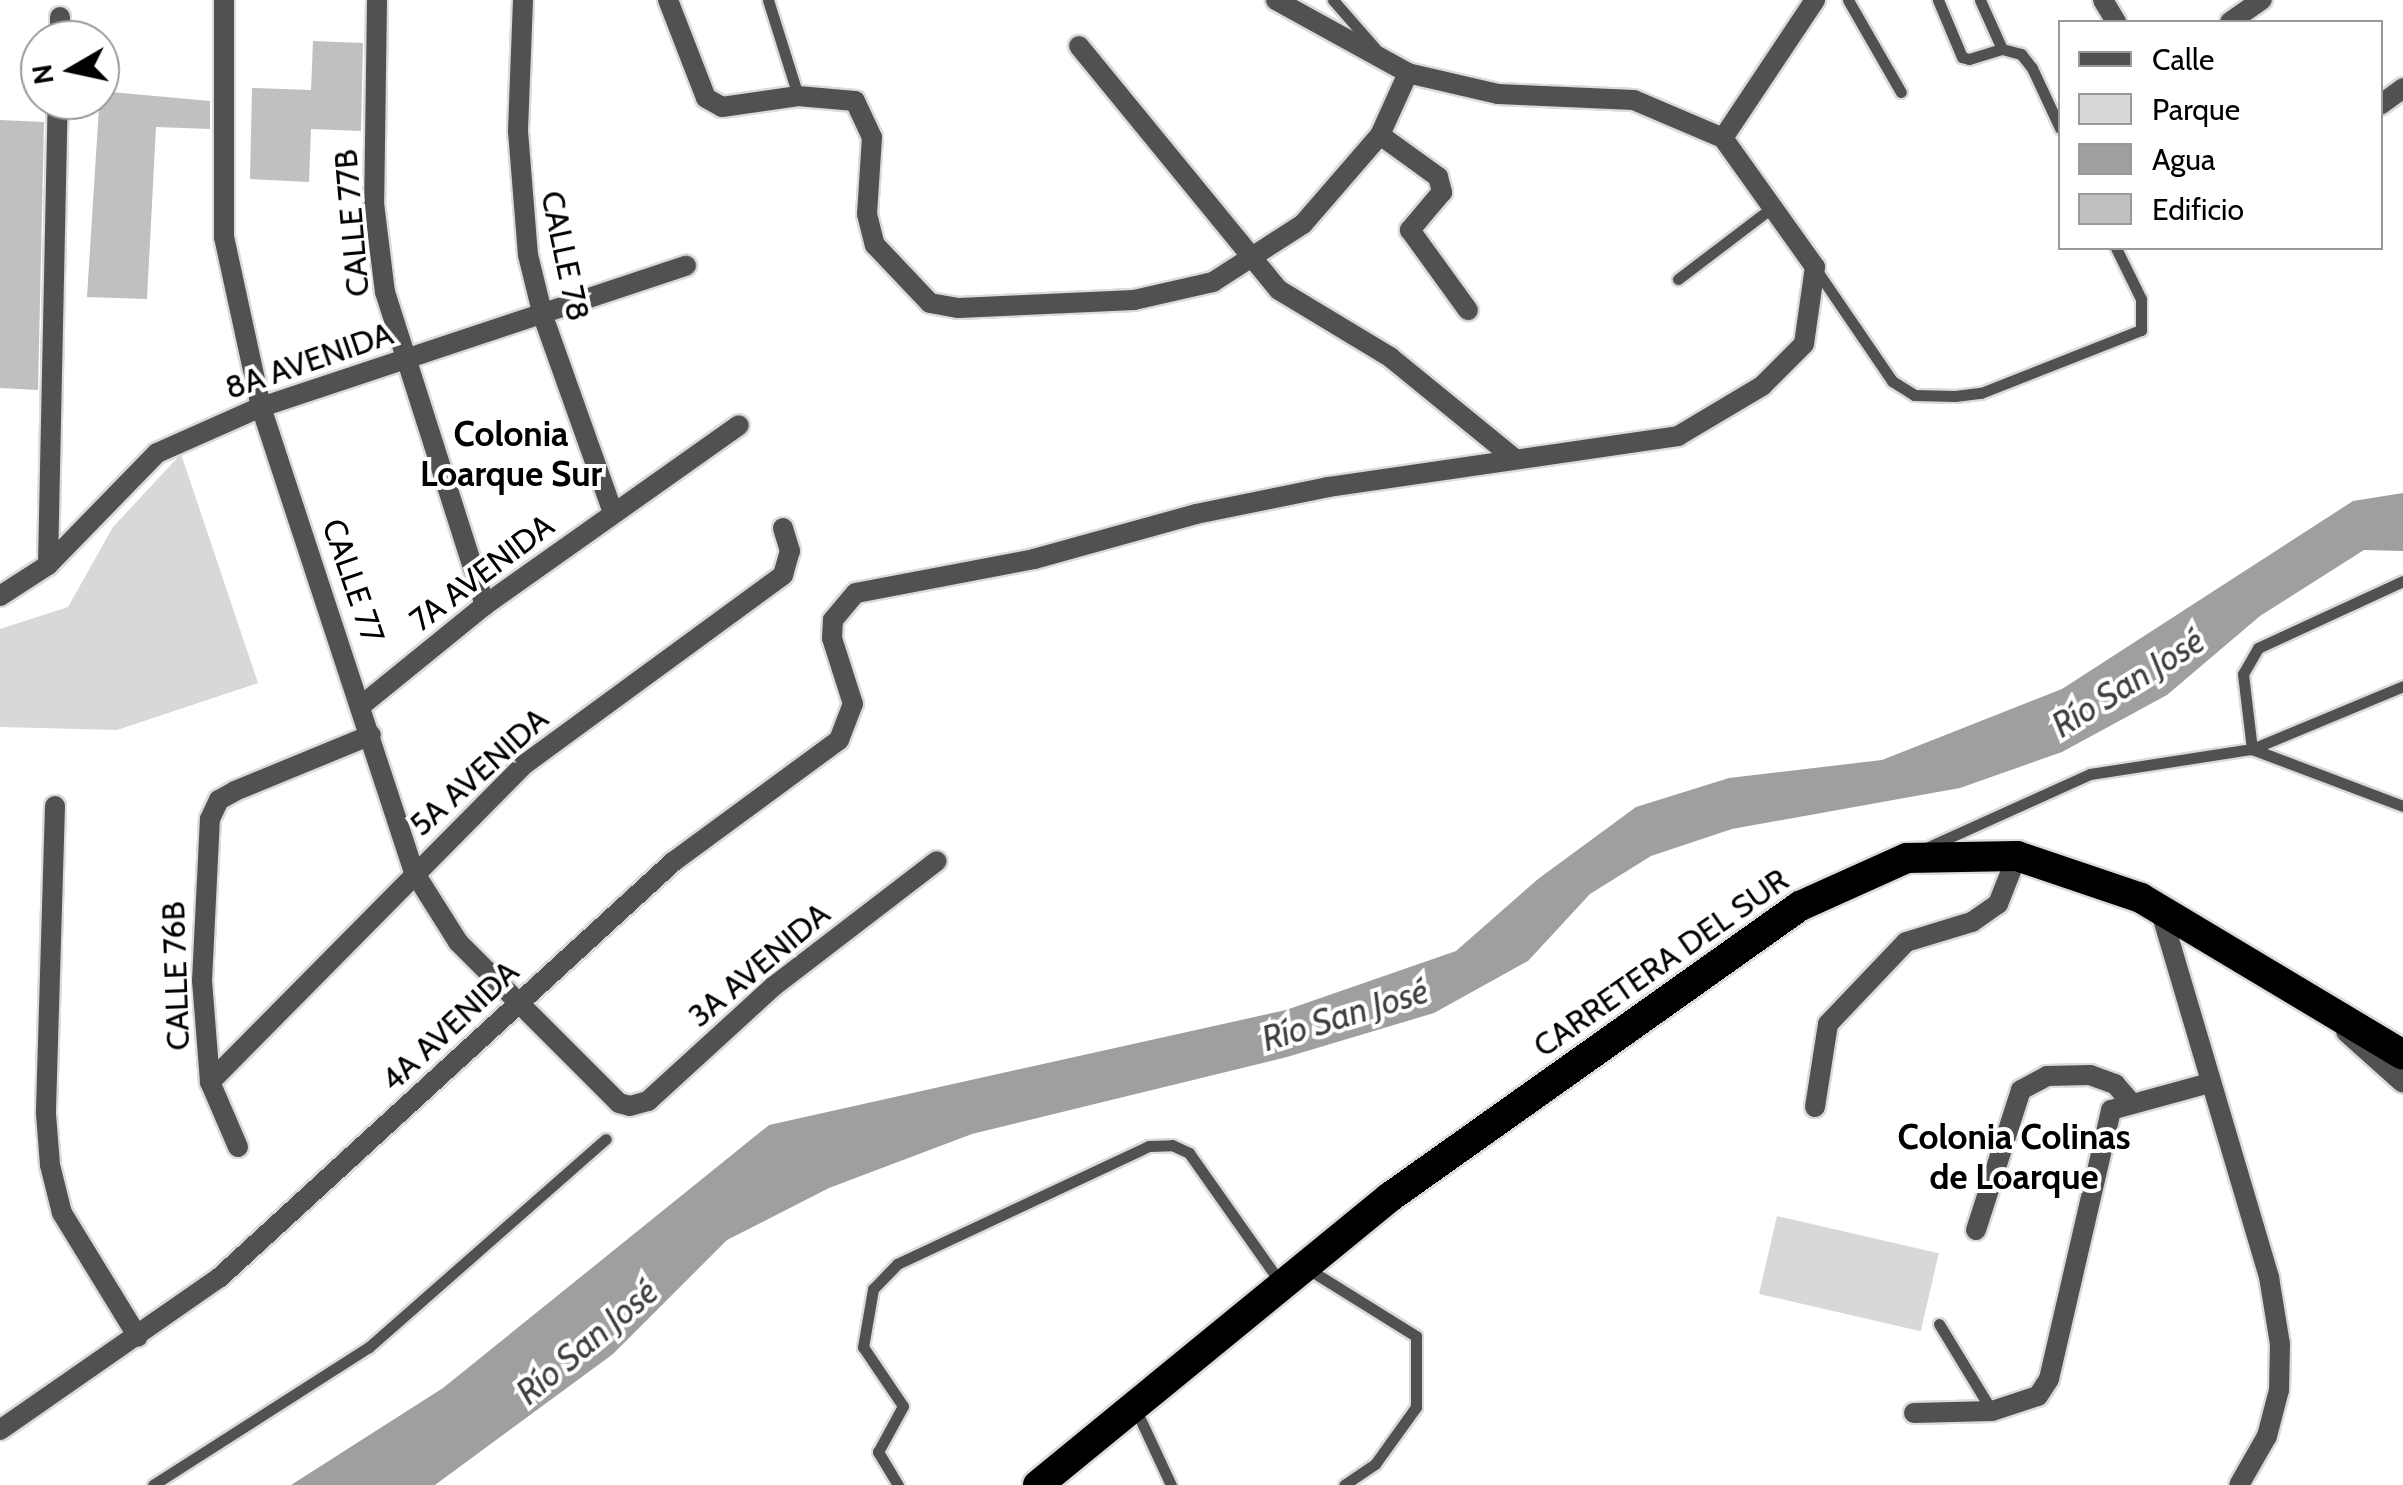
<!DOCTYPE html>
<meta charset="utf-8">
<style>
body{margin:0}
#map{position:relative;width:2403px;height:1485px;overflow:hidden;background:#fff;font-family:Cabin,sans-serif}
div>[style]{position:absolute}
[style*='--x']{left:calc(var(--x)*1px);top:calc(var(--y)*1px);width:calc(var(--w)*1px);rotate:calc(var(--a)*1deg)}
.green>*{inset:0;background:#d8d8d8;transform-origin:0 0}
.water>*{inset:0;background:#9f9f9f}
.building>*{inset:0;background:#c0c0c0}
.roads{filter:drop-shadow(2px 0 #dbdbdb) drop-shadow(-2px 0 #dbdbdb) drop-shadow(0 2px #dbdbdb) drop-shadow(0 -2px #dbdbdb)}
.lane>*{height:11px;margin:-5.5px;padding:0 5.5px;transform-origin:5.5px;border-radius:5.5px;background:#515151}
.street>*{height:20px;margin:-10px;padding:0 10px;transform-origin:10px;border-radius:10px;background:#515151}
.highway>*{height:30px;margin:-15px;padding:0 15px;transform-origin:15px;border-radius:15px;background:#000}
span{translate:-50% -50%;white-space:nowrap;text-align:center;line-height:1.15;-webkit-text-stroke:8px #fff;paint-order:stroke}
.street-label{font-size:32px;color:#000}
.neighbourhood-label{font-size:35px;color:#000;font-weight:700}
.water-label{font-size:35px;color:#404040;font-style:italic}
.legend{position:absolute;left:2058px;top:20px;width:325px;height:230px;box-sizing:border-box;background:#fff;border:2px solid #999;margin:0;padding:12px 18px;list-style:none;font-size:30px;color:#000}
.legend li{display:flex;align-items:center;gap:20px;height:50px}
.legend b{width:50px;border:2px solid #999}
.north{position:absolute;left:20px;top:20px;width:100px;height:100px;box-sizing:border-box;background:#fff;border:2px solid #999;border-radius:50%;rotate:261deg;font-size:28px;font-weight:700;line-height:40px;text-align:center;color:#000}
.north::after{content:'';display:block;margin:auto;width:35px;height:45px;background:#000;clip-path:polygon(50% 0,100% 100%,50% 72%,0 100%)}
</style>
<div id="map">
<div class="green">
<i style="clip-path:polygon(181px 454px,258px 683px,117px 730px,0 727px,0 629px,68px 607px,113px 527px)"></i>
<i style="left:1777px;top:1216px;width:166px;height:80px;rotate:13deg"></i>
</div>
<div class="water">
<i style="clip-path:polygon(2403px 493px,2403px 551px,2364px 550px,2260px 616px,2167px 695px,2062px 752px,1960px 788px,1732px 829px,1651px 856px,1590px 894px,1528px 961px,1434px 1013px,1287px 1057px,972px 1134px,829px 1188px,727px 1240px,613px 1354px,435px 1485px,291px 1485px,443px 1388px,769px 1125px,1286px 1010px,1456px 951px,1538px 879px,1636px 807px,1729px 778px,1882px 760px,2062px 689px,2353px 501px)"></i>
</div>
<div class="building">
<i style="clip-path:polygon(313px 41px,363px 43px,361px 131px,311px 129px,309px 182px,250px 179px,252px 88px,311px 90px)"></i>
<i style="clip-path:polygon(100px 91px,210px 101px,210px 129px,156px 127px,147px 299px,87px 297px)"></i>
<i style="clip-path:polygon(0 120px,44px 122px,38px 390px,0 388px)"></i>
</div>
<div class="roads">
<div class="lane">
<i style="--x:768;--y:0;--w:101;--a:72.6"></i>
<i style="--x:1333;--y:0;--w:64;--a:48.8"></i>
<i style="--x:1848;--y:0;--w:106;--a:60.1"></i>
<i style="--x:1938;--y:0;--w:62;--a:67.2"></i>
<i style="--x:1962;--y:57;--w:7;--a:16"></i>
<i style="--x:1969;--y:59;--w:34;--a:-17"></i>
<i style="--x:2002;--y:49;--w:54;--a:-114.2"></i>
<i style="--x:2002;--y:49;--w:20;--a:15"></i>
<i style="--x:2021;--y:54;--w:18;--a:52"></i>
<i style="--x:2032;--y:68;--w:66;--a:65"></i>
<i style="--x:1815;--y:268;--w:137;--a:55.7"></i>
<i style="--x:1892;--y:381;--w:26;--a:32"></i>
<i style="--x:1914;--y:395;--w:41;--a:1.4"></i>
<i style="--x:1955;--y:396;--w:26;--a:-7"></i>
<i style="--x:1981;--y:393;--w:172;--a:-21.5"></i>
<i style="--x:2141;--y:330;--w:31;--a:-90"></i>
<i style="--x:2141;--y:299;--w:57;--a:-116.1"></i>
<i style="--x:1678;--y:279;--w:119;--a:-37.2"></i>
<i style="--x:2403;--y:581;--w:160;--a:155.2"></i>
<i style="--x:2258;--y:648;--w:30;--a:120"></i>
<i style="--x:2243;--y:674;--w:76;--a:83.2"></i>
<i style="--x:2252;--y:749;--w:164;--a:-22.6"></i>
<i style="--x:1924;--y:849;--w:182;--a:-24.3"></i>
<i style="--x:2090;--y:774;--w:164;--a:-8.8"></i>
<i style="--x:2252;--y:749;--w:161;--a:20.7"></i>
<i style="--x:1305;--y:1267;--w:131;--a:31.9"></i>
<i style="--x:1416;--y:1336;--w:71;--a:90"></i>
<i style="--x:1416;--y:1407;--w:70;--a:125.7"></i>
<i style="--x:1375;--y:1464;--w:37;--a:146"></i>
<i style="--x:1939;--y:1324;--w:102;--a:58.7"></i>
<i style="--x:1136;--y:1410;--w:83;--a:65"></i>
<i style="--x:153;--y:1485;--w:256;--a:-32.6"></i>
<i style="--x:369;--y:1347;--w:315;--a:-41.3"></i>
<i style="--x:898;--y:1485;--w:39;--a:-121"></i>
<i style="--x:878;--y:1452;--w:52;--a:-61.5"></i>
<i style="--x:903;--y:1406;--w:71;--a:-124.1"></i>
<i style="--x:863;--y:1347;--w:59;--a:-80.2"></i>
<i style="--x:873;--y:1289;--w:35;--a:-46"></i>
<i style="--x:897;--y:1264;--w:278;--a:-25.1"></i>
<i style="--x:1149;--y:1146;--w:23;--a:-2"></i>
<i style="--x:1172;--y:1145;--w:19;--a:25"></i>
<i style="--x:1189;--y:1153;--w:161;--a:54.8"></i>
</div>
<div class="street">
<i style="--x:224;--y:0;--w:237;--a:90"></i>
<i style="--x:224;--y:237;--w:174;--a:77.7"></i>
<i style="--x:261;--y:407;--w:490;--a:71.8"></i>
<i style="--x:414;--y:872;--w:83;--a:57.8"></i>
<i style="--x:458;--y:942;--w:228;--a:45"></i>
<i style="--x:619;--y:1103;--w:11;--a:15"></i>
<i style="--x:630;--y:1106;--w:19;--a:-16"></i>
<i style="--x:648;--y:1101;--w:171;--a:-42.4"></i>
<i style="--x:774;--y:986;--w:205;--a:-37.5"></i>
<i style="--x:377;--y:0;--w:203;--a:90.8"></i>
<i style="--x:374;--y:203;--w:90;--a:83"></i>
<i style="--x:385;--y:292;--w:329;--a:72.3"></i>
<i style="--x:523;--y:0;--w:131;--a:92.2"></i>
<i style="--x:518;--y:131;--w:124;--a:85.4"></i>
<i style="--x:528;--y:255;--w:63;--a:76.2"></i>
<i style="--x:543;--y:316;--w:209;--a:70.4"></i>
<i style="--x:668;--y:0;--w:105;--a:68.8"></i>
<i style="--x:706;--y:98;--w:18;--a:29"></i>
<i style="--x:722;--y:107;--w:77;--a:-8.2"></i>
<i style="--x:798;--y:96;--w:57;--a:5"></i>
<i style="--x:855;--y:101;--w:40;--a:65"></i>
<i style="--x:872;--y:137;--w:77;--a:93.7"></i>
<i style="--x:867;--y:214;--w:32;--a:76"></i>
<i style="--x:875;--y:245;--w:80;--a:46.5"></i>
<i style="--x:930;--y:303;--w:29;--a:10"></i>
<i style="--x:959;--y:308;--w:175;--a:-2.6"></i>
<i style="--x:1134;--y:300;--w:81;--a:-12.8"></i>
<i style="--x:1213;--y:282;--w:107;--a:-32.8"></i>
<i style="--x:1303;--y:224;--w:118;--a:-49.1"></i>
<i style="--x:1380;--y:135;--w:68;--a:-65.7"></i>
<i style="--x:2103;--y:0;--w:26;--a:59"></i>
<i style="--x:2230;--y:22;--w:39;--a:-35"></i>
<i style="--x:60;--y:40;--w:23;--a:-90"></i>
<i style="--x:1079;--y:46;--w:315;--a:50.7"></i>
<i style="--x:1279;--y:290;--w:130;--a:31.1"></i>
<i style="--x:1390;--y:357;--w:160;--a:39.2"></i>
<i style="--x:2380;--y:105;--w:29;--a:-36"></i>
<i style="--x:1380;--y:135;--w:72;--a:35.9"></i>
<i style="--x:1438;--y:177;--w:16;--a:75"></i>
<i style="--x:1442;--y:192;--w:50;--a:130.1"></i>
<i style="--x:1410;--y:230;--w:99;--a:54.1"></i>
<i style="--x:1723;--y:138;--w:166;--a:-56.3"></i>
<i style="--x:48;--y:565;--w:465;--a:-88.8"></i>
<i style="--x:0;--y:596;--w:57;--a:-32.9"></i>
<i style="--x:48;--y:565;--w:156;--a:-45.8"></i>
<i style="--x:157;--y:453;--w:114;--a:-23.9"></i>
<i style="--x:261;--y:407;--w:448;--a:-18.4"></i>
<i style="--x:362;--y:705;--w:159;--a:-39.1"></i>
<i style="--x:485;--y:605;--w:311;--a:-35.3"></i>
<i style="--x:55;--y:806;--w:308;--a:91.7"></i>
<i style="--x:46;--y:1114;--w:51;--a:85.5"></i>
<i style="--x:50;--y:1165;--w:49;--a:76"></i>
<i style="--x:62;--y:1213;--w:145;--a:58.5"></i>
<i style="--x:2160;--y:909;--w:384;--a:73.5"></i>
<i style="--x:2269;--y:1277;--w:68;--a:80.7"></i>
<i style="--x:2280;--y:1344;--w:46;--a:91.2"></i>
<i style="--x:2279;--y:1390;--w:48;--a:104.6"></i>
<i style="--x:2267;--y:1436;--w:56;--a:119.7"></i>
<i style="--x:2346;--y:1032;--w:76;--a:41.8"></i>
<i style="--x:210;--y:1082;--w:448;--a:-45.3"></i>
<i style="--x:525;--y:764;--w:320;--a:-36.2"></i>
<i style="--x:783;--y:575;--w:25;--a:-74"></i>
<i style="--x:790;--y:551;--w:24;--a:-107"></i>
<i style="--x:1815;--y:1107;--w:84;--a:-81.1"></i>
<i style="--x:1828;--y:1024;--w:113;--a:-46.4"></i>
<i style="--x:1906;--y:942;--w:69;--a:-16.9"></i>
<i style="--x:1972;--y:922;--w:32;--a:-35"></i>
<i style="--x:1998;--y:904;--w:52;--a:-68.4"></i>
<i style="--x:238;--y:1147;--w:71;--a:-113.3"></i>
<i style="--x:210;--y:1082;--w:101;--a:-94.5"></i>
<i style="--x:202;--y:981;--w:162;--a:-87.2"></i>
<i style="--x:210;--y:819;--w:21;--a:-65"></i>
<i style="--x:219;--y:800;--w:18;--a:-29"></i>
<i style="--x:235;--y:791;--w:147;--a:-22.4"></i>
<i style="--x:1976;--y:1230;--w:147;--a:-72.2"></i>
<i style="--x:2021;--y:1090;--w:30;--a:-28"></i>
<i style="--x:2047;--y:1076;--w:43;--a:-1.3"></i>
<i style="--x:2090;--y:1075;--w:27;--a:20"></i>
<i style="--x:2115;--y:1084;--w:21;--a:49"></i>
<i style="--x:1914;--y:1413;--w:78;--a:-1.5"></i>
<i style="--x:1992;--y:1411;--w:48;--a:-18.1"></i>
<i style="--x:2038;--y:1396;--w:20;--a:-57"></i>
<i style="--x:2049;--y:1379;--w:276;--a:-77"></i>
<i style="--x:2111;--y:1110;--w:103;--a:-15.3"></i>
<i style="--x:0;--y:1430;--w:267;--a:-34.8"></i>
<i style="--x:219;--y:1278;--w:616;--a:-42.5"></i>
<i style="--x:673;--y:862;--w:206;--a:-36.3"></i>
<i style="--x:839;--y:740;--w:39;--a:-69"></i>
<i style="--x:853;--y:704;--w:69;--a:-107.7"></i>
<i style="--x:832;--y:638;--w:18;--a:-87"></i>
<i style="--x:833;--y:620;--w:35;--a:-50"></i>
<i style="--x:856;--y:593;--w:181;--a:-10.8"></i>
<i style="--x:1034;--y:559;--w:168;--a:-15.5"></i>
<i style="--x:1196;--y:514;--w:136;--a:-11.5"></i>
<i style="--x:1329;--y:487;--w:353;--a:-8.3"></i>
<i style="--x:1678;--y:436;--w:98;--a:-30.8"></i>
<i style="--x:1762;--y:386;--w:59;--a:-45"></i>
<i style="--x:1804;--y:344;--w:78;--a:-81.9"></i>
<i style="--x:1815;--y:267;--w:158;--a:-125.5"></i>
<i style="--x:1723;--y:138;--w:97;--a:-156.9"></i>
<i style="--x:1634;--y:100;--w:136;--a:-177.5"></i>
<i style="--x:1498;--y:94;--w:92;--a:-166.9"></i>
<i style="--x:1408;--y:73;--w:151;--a:-151.1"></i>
</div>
<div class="highway">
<i style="--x:1038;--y:1485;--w:455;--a:-39.3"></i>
<i style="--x:1390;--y:1197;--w:503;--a:-35.37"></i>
<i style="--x:1800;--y:906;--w:117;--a:-24.2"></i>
<i style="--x:1907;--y:858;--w:110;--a:-1"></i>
<i style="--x:2017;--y:856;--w:131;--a:18.7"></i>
<i style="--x:2141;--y:898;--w:305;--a:30.9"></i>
</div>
</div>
<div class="street-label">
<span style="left:352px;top:223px;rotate:-95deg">CALLE 77B</span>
<span style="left:565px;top:256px;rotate:78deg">CALLE 78</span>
<span style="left:309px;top:361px;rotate:-19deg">8A AVENIDA</span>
<span style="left:482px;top:573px;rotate:-37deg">7A AVENIDA</span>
<span style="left:353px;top:581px;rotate:71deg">CALLE 77</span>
<span style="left:479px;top:772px;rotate:-42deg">5A AVENIDA</span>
<span style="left:1661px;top:963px;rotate:-35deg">CARRETERA DEL SUR</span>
<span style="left:759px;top:965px;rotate:-40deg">3A AVENIDA</span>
<span style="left:176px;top:976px;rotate:-92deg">CALLE 76B</span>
<span style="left:450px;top:1026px;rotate:-43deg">4A AVENIDA</span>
</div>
<div class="neighbourhood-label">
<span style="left:511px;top:454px">Colonia<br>Loarque Sur</span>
<span style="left:2014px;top:1157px">Colonia Colinas<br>de Loarque</span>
</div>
<div class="water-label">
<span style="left:2128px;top:683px;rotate:-32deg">Río San José</span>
<span style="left:1345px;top:1015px;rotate:-17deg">Río San José</span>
<span style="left:587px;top:1342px;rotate:-40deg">Río San José</span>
</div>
<ul class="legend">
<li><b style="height:12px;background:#515151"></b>Calle</li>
<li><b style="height:28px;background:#d8d8d8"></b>Parque</li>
<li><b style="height:28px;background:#9f9f9f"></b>Agua</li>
<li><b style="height:28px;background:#c0c0c0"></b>Edificio</li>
</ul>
<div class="north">N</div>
</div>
